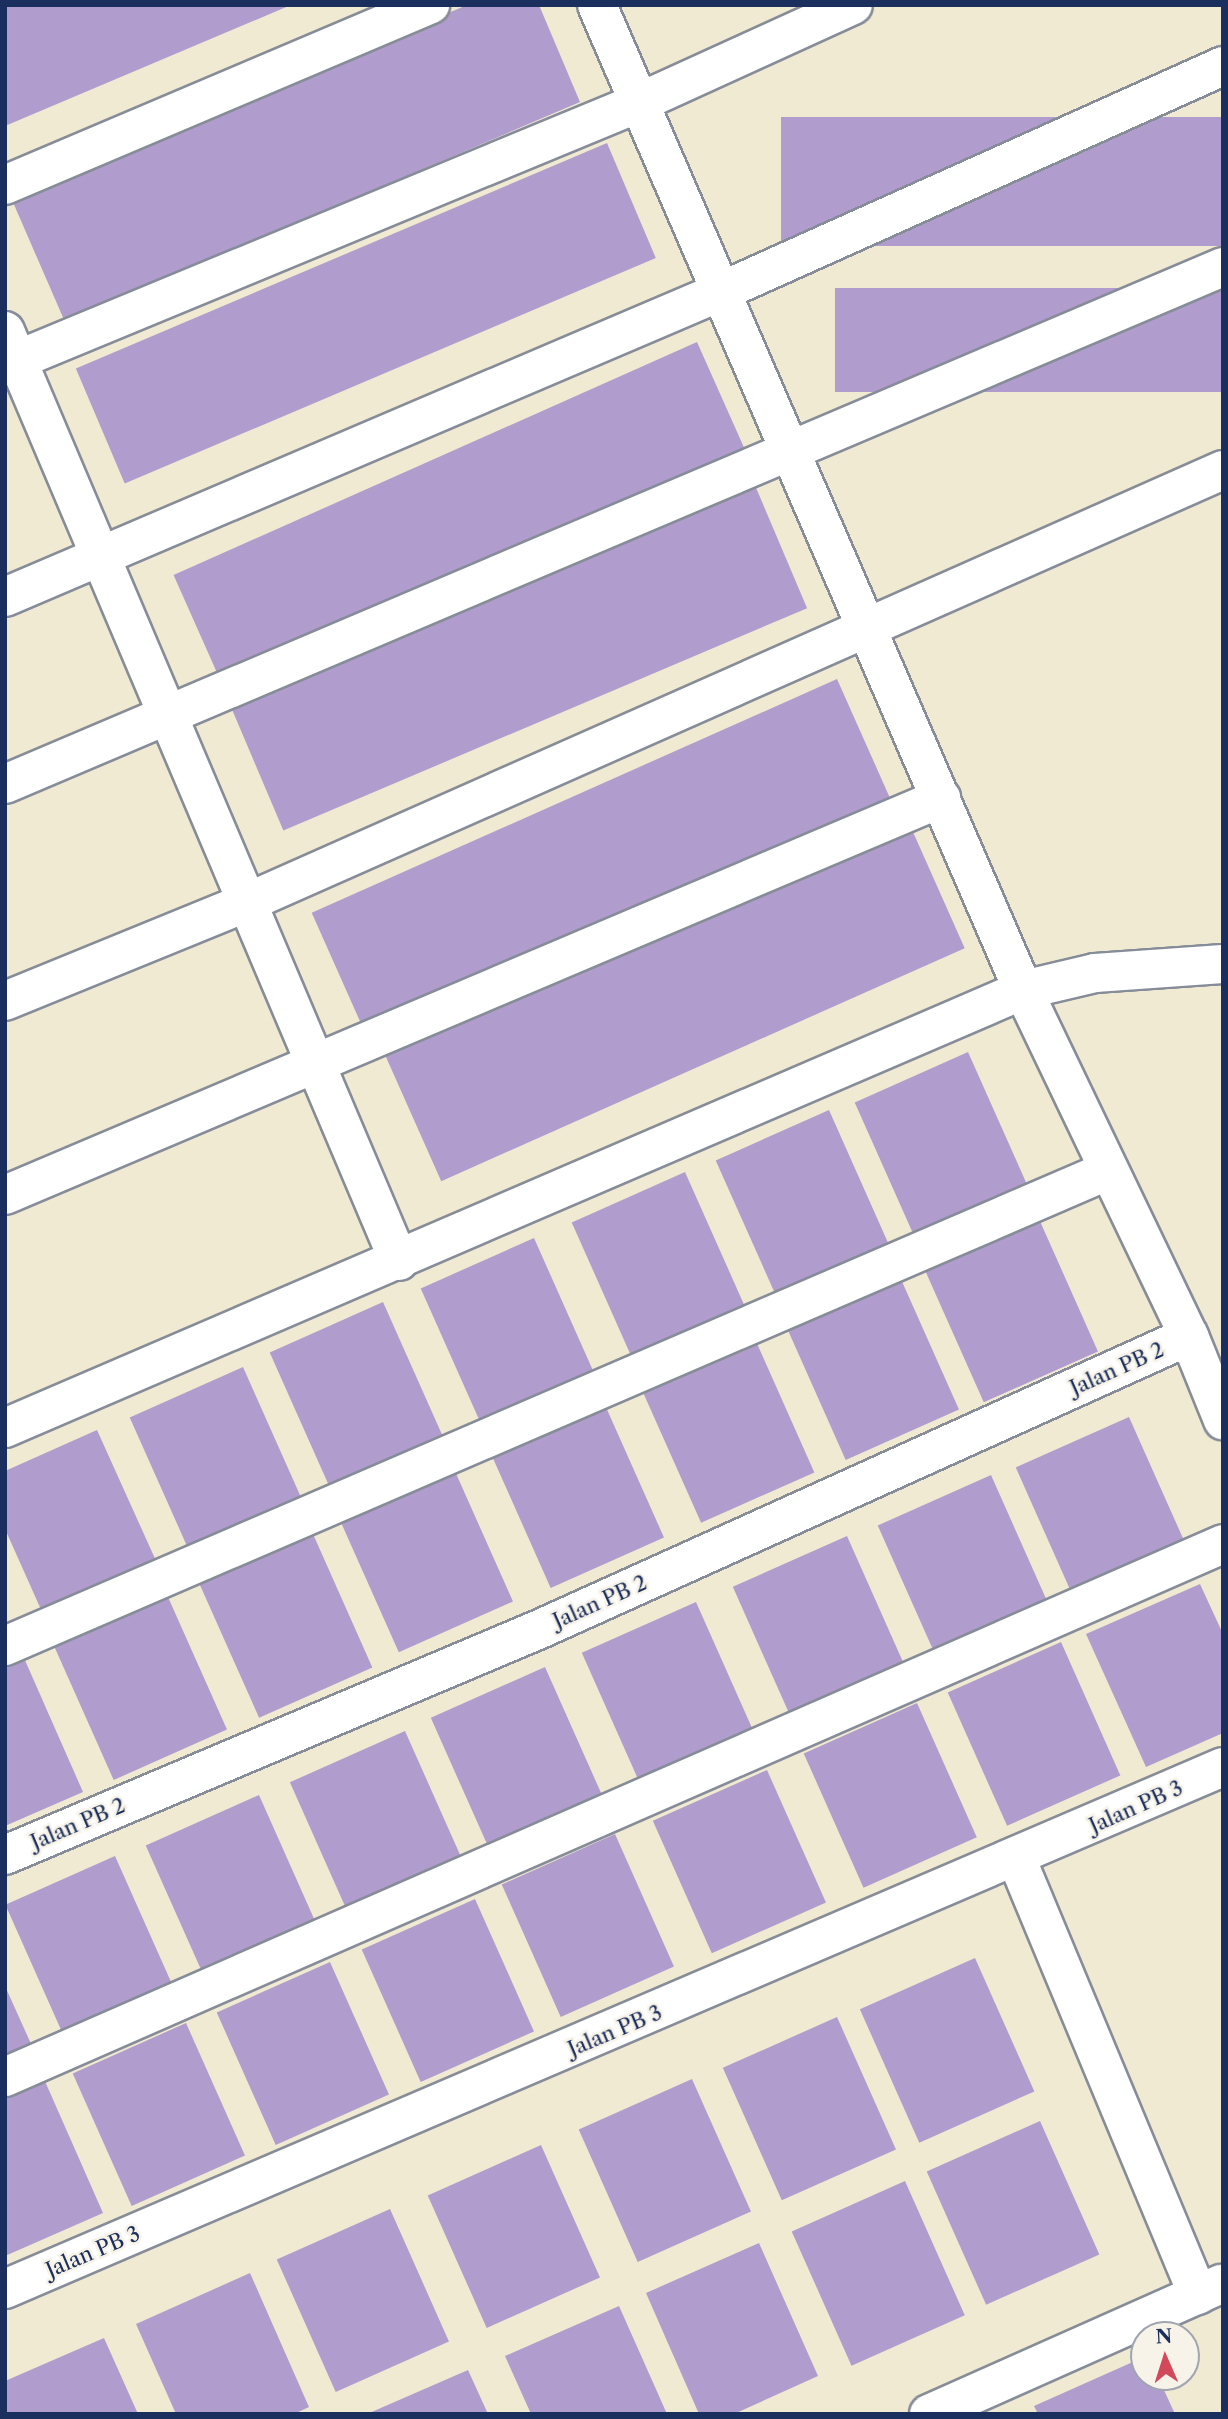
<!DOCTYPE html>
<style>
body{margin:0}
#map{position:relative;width:1228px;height:2419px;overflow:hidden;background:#f0ead3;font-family:"Libre Caslon Text",serif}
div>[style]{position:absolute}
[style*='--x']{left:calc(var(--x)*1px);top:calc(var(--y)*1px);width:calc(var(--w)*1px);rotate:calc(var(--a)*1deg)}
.building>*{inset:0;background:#b09dcd;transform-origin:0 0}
.roads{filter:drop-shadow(2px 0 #868c98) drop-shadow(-2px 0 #868c98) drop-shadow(0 2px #868c98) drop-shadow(0 -2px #868c98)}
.minor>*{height:38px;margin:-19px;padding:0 19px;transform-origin:19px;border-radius:19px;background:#fff}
span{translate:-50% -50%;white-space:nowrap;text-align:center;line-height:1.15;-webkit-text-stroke:5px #f7f3e8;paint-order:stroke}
.street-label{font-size:21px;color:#1b2f5e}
.frame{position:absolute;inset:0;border:7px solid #1b2f5e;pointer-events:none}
.north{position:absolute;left:1130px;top:2321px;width:70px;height:70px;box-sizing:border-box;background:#f7f3e8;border:2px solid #9fa5b1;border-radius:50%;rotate:357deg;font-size:19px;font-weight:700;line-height:28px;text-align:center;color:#1b2f5e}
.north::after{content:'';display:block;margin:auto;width:24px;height:32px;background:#d1495b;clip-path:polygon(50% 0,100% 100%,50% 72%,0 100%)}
</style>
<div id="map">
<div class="building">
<i style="clip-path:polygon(5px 5px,291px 5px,5px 126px)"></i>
<i style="clip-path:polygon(467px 5px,539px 5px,580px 102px,65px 322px,12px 200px)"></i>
<i style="left:1223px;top:117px;width:129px;height:442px;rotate:90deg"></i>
<i style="left:607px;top:143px;width:125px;height:577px;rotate:67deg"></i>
<i style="left:1223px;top:288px;width:104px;height:388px;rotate:90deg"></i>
<i style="left:697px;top:342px;width:126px;height:573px;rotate:66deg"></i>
<i style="left:754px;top:483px;width:136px;height:569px;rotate:67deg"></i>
<i style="left:837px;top:679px;width:137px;height:575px;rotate:66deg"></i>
<i style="left:909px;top:823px;width:137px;height:573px;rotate:66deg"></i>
<i style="left:968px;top:1052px;width:145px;height:124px;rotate:66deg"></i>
<i style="left:829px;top:1110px;width:146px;height:124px;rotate:66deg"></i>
<i style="left:685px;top:1172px;width:145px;height:124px;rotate:66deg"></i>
<i style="left:1039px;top:1219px;width:145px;height:125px;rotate:66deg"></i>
<i style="left:534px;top:1238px;width:145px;height:124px;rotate:66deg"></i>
<i style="left:900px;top:1277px;width:145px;height:124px;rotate:66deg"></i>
<i style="left:383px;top:1302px;width:145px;height:124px;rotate:66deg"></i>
<i style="left:755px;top:1339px;width:146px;height:124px;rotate:66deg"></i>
<i style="left:243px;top:1367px;width:145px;height:124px;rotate:66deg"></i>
<i style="left:605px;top:1405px;width:145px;height:124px;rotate:66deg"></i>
<i style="left:1129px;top:1417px;width:145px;height:124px;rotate:66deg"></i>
<i style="clip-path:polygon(97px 1430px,157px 1563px,43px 1614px,5px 1529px,5px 1471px)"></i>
<i style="left:454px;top:1469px;width:145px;height:125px;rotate:66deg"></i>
<i style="left:991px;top:1475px;width:145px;height:124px;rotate:66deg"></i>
<i style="left:313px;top:1534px;width:146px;height:124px;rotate:66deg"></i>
<i style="left:847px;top:1536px;width:146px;height:125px;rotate:66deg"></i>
<i style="clip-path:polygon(1200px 1584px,1223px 1634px,1223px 1733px,1146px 1767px,1086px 1634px)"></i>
<i style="left:168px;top:1597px;width:145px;height:124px;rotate:66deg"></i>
<i style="left:696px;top:1602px;width:146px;height:125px;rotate:66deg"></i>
<i style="left:1061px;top:1642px;width:146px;height:124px;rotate:66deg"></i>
<i style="clip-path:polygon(24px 1658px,83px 1792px,5px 1826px,5px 1667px)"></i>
<i style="left:545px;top:1667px;width:145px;height:125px;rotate:66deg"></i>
<i style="left:917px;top:1703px;width:147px;height:124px;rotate:66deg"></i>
<i style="left:405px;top:1731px;width:146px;height:126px;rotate:66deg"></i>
<i style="left:767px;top:1770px;width:145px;height:125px;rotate:66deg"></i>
<i style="left:259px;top:1795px;width:146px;height:124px;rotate:66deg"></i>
<i style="left:615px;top:1834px;width:145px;height:124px;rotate:66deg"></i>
<i style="left:115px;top:1856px;width:145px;height:120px;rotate:66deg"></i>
<i style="left:475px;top:1899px;width:145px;height:124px;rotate:66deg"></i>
<i style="left:975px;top:1958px;width:146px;height:126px;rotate:66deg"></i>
<i style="left:330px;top:1962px;width:145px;height:124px;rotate:66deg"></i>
<i style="clip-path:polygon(5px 1986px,32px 2046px,5px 2058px)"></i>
<i style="left:837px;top:2017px;width:145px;height:125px;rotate:66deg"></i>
<i style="left:186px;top:2023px;width:145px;height:124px;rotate:66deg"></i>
<i style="clip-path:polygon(44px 2079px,103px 2213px,5px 2256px,5px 2096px)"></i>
<i style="left:692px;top:2079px;width:145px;height:124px;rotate:66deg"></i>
<i style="left:1040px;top:2121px;width:146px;height:124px;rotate:66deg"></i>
<i style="left:541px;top:2145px;width:145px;height:124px;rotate:66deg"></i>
<i style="left:905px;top:2181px;width:147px;height:124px;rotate:66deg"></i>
<i style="left:390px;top:2209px;width:145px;height:124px;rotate:66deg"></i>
<i style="clip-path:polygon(759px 2243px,818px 2376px,734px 2414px,699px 2414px,646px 2293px)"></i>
<i style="clip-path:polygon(250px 2273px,309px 2407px,294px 2414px,176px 2414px,136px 2324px)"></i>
<i style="clip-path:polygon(619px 2306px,667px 2414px,531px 2414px,505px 2356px)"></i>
<i style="clip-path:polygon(104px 2338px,138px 2414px,5px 2414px,5px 2381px)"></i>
<i style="clip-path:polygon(1144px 2357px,1144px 2377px,1158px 2377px,1175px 2414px,1038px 2414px,1034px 2406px)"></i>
<i style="clip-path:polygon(468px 2370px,488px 2414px,367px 2414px)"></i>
</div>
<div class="roads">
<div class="minor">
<i style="--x:597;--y:5;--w:1073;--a:66.61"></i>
<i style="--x:1023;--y:990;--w:384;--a:64.4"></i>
<i style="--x:1189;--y:1336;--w:91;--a:68"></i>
<i style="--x:5;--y:185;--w:462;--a:-23"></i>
<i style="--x:5;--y:331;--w:1010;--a:67.04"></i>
<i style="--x:5;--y:365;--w:685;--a:-22.48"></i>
<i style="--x:638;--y:103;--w:236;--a:-24.5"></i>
<i style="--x:5;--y:597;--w:780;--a:-23.11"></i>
<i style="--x:722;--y:291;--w:549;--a:-24.18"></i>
<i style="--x:5;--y:784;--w:1323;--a:-23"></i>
<i style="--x:5;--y:1001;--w:262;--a:-22.2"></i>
<i style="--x:248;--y:902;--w:1066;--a:-23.9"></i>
<i style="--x:5;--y:1195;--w:1017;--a:-22.98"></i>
<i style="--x:5;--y:1428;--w:1108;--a:-23.28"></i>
<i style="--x:1023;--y:990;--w:74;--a:-13.3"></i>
<i style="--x:1095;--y:973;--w:128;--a:-4"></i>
<i style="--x:5;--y:1646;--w:1202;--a:-23.32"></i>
<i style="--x:5;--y:1855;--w:581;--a:-22.9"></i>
<i style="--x:540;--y:1629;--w:712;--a:-24.3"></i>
<i style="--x:1017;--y:1860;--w:471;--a:67.4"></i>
<i style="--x:5;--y:2077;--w:1330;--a:-23.63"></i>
<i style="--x:5;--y:2289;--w:1325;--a:-23.2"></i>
<i style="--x:929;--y:2414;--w:320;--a:-24"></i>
</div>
</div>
<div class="street-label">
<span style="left:1117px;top:1369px;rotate:-24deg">Jalan PB 2</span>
<span style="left:600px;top:1602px;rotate:-24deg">Jalan PB 2</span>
<span style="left:1136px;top:1807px;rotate:-24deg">Jalan PB 3</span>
<span style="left:78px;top:1824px;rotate:-23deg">Jalan PB 2</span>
<span style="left:615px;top:2031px;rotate:-23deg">Jalan PB 3</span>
<span style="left:93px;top:2252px;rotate:-23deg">Jalan PB 3</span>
</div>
<div class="frame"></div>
<div class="north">N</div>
</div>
